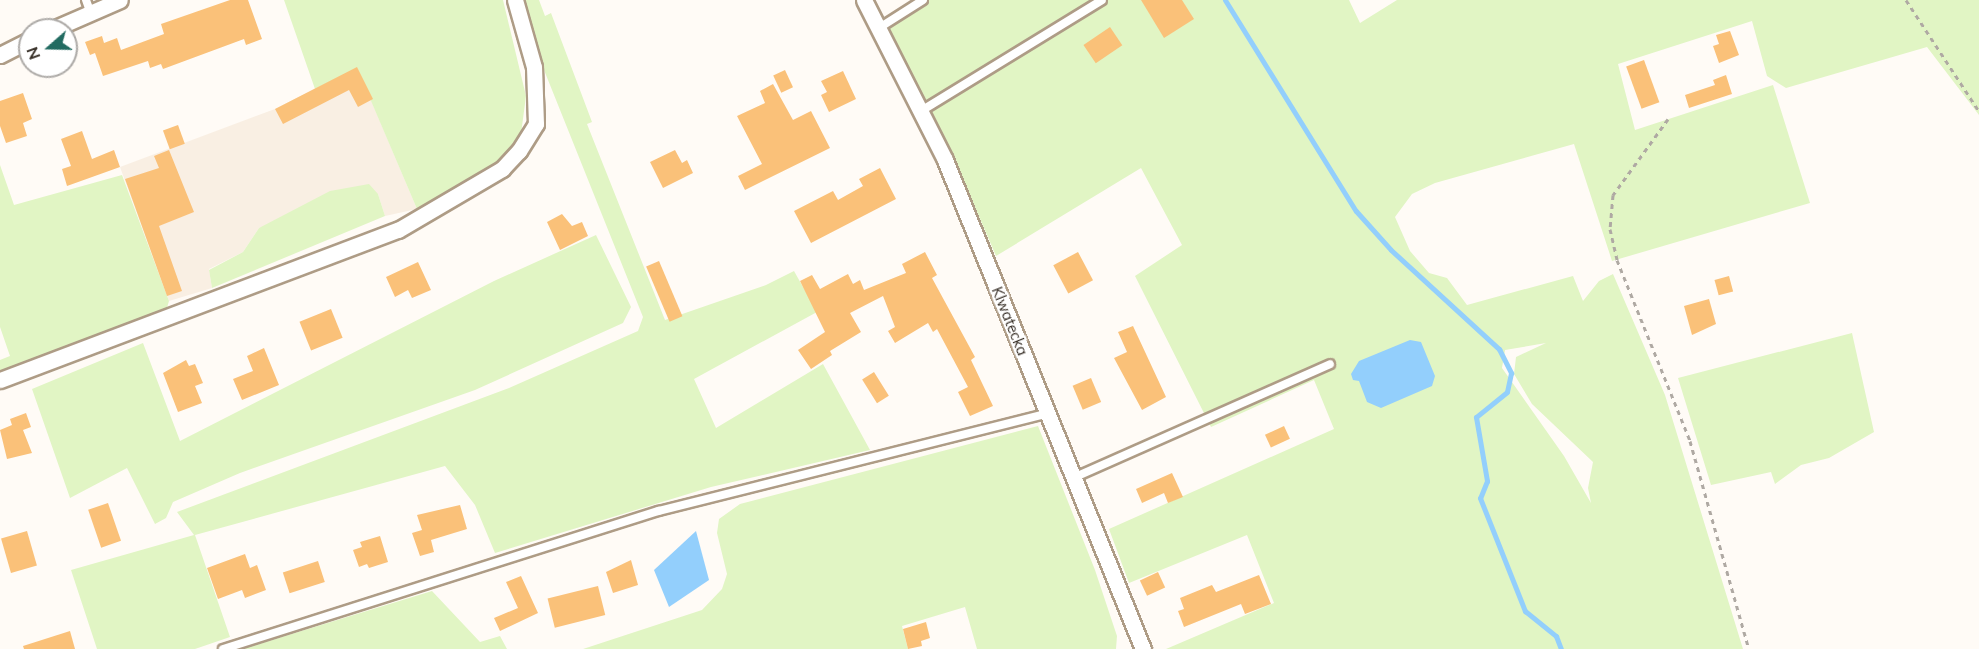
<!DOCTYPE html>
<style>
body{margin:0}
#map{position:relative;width:1979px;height:649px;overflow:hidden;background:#fffbf6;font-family:Mulish,sans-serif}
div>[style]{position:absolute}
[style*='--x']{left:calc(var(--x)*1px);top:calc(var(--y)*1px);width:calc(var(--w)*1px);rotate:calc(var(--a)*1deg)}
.built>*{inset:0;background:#f9efe3}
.green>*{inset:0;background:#e1f5c4}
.water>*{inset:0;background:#93cffc}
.stream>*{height:5px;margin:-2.5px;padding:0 2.5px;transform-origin:2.5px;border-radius:2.5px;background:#93cffc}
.building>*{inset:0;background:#fac179;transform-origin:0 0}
.path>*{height:3px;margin-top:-1.5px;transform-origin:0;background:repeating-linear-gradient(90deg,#afa9a3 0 4.5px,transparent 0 9px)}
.roads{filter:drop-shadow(2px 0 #ae9c86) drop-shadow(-2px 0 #ae9c86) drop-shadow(0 2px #ae9c86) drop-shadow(0 -2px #ae9c86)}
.lane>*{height:8px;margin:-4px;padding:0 4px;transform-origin:4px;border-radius:4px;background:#fff}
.street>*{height:15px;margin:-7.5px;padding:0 7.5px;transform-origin:7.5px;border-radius:7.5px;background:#fff}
span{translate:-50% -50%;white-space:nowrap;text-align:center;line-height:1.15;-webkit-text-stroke:4.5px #fff;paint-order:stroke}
.street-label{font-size:15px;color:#352d25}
.north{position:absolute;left:18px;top:18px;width:60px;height:60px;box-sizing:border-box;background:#fff;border:2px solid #aeaba8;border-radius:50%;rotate:250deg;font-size:16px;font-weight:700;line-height:24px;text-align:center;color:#352d25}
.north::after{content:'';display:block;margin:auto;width:21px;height:27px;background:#226b61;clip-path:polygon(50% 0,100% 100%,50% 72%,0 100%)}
</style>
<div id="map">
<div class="built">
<i style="clip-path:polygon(357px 67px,417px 209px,385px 216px,378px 194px,259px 228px,243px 252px,209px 269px,212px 288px,169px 301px,120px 167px,275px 109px)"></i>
</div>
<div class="green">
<i style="clip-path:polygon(284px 0,503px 0,526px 96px,521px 134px,503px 161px,470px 185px,417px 209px,357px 68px,315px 89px)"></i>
<i style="clip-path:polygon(523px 0,539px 0,545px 16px,551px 13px,592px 122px,587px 124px,665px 320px,766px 285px,794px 271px,817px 312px,694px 379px,716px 428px,823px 364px,870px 450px,711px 487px,495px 553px,475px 505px,445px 466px,195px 535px,230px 637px,195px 649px,97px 649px,71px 570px,194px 535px,177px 512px,509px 388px,638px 331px,643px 317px,538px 55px)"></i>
<i style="clip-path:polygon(evenodd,926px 0,1349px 0,1360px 23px,1397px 0,1979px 0,1979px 115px,1927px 47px,1786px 88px,1767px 76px,1752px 21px,1618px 64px,1635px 130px,1773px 85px,1810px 203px,1612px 261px,1574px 144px,1435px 183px,1412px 194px,1395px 217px,1410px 251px,1429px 273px,1447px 278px,1467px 305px,1573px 276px,1583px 301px,1599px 281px,1613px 274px,1665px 395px,1743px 649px,1166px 649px,1274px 603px,1247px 535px,1129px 583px,1109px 529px,1334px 429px,1314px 380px,1211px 427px,1135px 276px,1182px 245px,1141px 168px,996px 256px,959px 170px,886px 23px,926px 0,1546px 343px,1516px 357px,1514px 374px,1532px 404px,1593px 462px,1588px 488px,1591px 503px,1564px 456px,1502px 368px,1505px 350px,1546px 343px)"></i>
<i style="clip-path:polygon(0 165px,14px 205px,122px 175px,169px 301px,166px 311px,0 371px,0 360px,10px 356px,0 327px)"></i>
<i style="clip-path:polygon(369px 184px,378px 194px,385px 216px,212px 288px,209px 270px,243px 252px,259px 228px,330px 191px)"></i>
<i style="clip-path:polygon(596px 235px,631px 307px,623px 323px,475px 390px,240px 473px,173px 502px,166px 518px,155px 524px,127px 468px,70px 498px,32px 389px,143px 343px,180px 441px,494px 281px)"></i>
<i style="clip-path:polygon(1852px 333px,1874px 432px,1829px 458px,1801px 465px,1775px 484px,1771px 472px,1711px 485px,1678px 378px)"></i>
<i style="clip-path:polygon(1038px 426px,1095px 570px,1117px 636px,1116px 649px,977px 649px,965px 607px,902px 626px,908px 649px,583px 649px,702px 610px,722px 589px,727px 574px,717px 533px,719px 519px,740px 504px)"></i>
<i style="clip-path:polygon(432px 591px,480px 642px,500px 636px,507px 649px,243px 649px)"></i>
</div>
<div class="water">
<i style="clip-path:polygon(1410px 340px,1421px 342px,1435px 376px,1432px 386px,1381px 408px,1367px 402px,1359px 381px,1353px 380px,1351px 374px,1359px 361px)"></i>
<i style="clip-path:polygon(696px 531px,709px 580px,669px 607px,654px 570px)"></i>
</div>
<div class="stream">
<i style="--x:1225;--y:0;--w:248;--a:58.2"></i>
<i style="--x:1356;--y:211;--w:52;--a:48.1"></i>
<i style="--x:1391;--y:250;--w:147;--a:42.5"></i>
<i style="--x:1499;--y:349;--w:27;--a:63"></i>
<i style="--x:1511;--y:373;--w:19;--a:102"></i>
<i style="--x:1507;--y:392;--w:40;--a:141"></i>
<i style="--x:1476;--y:417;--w:65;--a:80.2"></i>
<i style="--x:1487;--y:481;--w:18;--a:112"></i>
<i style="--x:1480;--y:498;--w:122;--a:68.3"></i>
<i style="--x:1525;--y:611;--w:40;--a:39"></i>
<i style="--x:1556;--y:636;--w:14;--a:69"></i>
</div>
<div class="building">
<i style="clip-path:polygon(230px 0,248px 0,262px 39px,246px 45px,244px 39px,163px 69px,161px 64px,150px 68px,148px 61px,103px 76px,95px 53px,90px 55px,85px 42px,102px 36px,104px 43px,117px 38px,121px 50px,164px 34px,161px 24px)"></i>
<i style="clip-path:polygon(1141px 0,1182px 0,1194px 19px,1164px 38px)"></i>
<i style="left:1110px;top:27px;width:22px;height:32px;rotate:56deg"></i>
<i style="clip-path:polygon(1730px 31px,1739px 55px,1719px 63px,1713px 46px,1719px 44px,1716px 35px)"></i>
<i style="left:1644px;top:60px;width:45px;height:19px;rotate:70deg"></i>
<i style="clip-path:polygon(357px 67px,373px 99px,358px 107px,349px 90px,283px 124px,275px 109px)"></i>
<i style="left:785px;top:70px;width:19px;height:13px;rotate:65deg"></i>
<i style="clip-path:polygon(843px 71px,856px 99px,829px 112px,821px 95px,827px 92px,821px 81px)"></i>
<i style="clip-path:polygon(1726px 75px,1732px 94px,1689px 108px,1685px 95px,1715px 85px,1713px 80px)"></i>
<i style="clip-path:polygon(773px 84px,793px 120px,811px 111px,830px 148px,745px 190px,738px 176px,762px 164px,737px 116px,765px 103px,760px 91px)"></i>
<i style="clip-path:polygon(23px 93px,32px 119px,23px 123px,27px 136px,6px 143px,0 126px,0 101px)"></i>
<i style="left:178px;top:125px;width:20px;height:16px;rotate:70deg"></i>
<i style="clip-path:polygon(82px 131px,92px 159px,114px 150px,120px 167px,67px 186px,62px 169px,71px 166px,61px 139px)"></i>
<i style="clip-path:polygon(169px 150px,194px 212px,159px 226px,182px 291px,167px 296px,125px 179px,159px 168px,154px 156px)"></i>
<i style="clip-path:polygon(675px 150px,682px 163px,687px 160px,693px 173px,663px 188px,650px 162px)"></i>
<i style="clip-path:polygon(880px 168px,896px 199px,811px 243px,794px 211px,833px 191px,838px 200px,863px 186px,859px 179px)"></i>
<i style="clip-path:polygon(562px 214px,572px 226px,582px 222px,588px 236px,560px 250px,547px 222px)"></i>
<i style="clip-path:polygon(925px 252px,937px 275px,932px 278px,975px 357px,971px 360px,993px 406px,970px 416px,958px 392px,968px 387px,937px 329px,933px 332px,928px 323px,895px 343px,888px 331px,895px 327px,883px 296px,850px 313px,861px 332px,830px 351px,832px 355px,811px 369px,798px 350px,825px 332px,800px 281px,812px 275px,820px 289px,848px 274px,853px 284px,860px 280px,864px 290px,906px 273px,902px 264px)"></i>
<i style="left:1078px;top:252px;width:32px;height:28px;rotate:62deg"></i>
<i style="left:659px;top:261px;width:60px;height:14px;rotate:67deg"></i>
<i style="clip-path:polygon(418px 262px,431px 290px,412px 298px,408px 290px,395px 297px,386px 277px)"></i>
<i style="left:1729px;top:276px;width:16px;height:15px;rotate:75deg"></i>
<i style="clip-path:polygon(1709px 299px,1716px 324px,1692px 335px,1684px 306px)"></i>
<i style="left:331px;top:309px;width:31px;height:34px;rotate:68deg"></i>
<i style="clip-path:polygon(1133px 326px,1166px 397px,1142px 410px,1114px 358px,1127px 352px,1118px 332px)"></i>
<i style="clip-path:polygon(264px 348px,279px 385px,242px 400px,233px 379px,253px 371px,247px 356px)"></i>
<i style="clip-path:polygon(186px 360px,189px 366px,195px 364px,203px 383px,195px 386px,202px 403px,178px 412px,163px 373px)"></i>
<i style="left:874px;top:372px;width:28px;height:14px;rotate:58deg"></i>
<i style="left:1091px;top:378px;width:26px;height:20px;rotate:67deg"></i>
<i style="clip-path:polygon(26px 413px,31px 427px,23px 430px,32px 453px,7px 459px,0 430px,12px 425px,10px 419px)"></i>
<i style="left:1284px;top:426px;width:14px;height:21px;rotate:65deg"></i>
<i style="clip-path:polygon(1172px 473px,1183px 497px,1168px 503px,1164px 493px,1142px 503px,1136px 489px)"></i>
<i style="left:108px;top:503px;width:40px;height:21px;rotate:71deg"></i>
<i style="clip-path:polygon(460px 505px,467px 529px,431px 540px,434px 552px,420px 556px,412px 533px,422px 530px,417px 515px)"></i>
<i style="left:27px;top:531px;width:36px;height:27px;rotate:74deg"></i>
<i style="clip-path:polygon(380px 536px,388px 562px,369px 568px,367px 564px,359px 567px,353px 550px,362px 547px,360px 542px)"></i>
<i style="clip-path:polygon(245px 554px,250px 568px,257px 565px,266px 590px,245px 598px,242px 590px,218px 599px,207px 568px)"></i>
<i style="clip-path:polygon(631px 560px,638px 585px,613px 593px,606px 572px)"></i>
<i style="left:318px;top:561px;width:22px;height:37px;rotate:72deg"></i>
<i style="left:1158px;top:572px;width:17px;height:20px;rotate:65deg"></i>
<i style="clip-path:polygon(1259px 575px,1271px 604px,1245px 614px,1241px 604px,1184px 627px,1178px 611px,1184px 609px,1180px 598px,1212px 585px,1216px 592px)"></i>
<i style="clip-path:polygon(521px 576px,538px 613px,500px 631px,494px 618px,518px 608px,506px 582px)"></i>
<i style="left:598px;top:586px;width:30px;height:52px;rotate:76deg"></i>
<i style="clip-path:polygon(926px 622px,930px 638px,921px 641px,922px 646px,908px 649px,903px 629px)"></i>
<i style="clip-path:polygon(70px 631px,75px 649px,24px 649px,23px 646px)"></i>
</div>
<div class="path">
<i style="--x:1906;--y:0;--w:133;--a:56.7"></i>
<i style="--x:1668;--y:119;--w:94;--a:125.9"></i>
<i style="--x:1613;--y:195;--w:34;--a:95"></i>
<i style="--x:1610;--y:229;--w:32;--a:77"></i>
<i style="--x:1617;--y:260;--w:195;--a:68"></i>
<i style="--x:1690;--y:441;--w:216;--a:74.2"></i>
</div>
<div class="roads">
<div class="lane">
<i style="--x:86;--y:0;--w:12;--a:70"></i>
<i style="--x:879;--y:28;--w:52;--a:-32.5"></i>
<i style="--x:921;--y:111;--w:212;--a:-31.5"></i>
<i style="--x:1073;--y:478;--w:281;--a:-23.9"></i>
<i style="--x:223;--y:649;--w:457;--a:-17.6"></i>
<i style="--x:659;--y:511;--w:401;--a:-14.1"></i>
</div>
<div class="street">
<i style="--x:864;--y:0;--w:179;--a:63.1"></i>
<i style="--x:945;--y:160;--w:528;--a:67.96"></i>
<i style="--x:51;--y:30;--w:75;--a:-23.5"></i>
<i style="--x:0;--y:55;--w:34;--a:-27"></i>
<i style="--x:0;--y:380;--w:425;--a:-20.7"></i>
<i style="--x:398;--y:230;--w:121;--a:-30.4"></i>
<i style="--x:502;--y:169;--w:25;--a:-47"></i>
<i style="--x:519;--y:151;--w:32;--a:-58"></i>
<i style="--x:536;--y:124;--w:57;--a:-92"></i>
<i style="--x:534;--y:67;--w:70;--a:-105.8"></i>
</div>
</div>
<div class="street-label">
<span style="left:1010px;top:321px;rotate:68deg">Klwatecka</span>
</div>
<div class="north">N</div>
</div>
